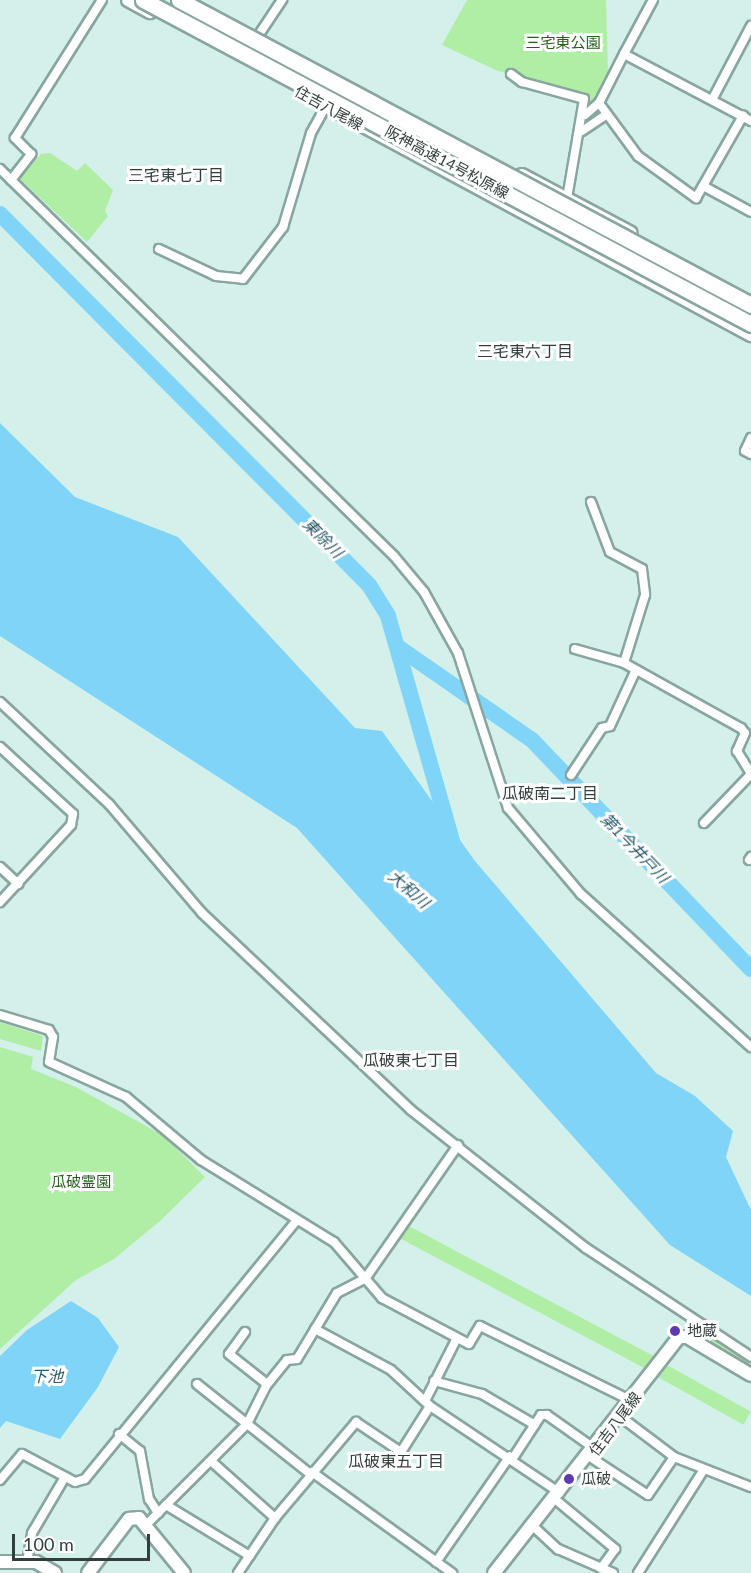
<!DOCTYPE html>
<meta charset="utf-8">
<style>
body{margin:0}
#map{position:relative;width:751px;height:1573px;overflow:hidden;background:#d3f0eb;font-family:Lato,"Noto Sans JP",sans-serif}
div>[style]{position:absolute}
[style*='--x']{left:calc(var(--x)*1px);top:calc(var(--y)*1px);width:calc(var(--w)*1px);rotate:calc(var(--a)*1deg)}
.green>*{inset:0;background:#b0eea5;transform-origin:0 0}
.water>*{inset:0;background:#80d4f7}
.river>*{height:16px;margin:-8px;padding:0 8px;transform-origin:8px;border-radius:8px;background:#80d4f7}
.roads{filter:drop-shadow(2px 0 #89a5a0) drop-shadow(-2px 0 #89a5a0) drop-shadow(0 2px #89a5a0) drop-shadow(0 -2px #89a5a0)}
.street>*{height:8px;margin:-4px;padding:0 4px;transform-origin:4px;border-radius:4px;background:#fff}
.secondary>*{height:12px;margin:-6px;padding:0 6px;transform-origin:6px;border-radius:6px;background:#fff}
.bridges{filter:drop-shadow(2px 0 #89a5a0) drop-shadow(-2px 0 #89a5a0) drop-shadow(0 2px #89a5a0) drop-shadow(0 -2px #89a5a0)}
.highway-bridge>*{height:15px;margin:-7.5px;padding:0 7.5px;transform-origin:7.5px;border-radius:7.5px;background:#fff}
.dots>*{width:16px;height:16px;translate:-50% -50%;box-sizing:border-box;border:3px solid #fff;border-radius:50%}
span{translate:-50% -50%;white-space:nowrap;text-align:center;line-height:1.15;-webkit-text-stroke:6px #fff;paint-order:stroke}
.park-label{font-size:15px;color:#235f18}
.street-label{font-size:15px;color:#323e3c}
.poi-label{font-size:15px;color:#323e3c}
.left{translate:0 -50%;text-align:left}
.neighbourhood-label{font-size:16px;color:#323e3c}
.water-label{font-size:16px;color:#29596b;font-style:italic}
.scale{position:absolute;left:12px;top:1534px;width:138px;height:27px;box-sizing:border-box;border:3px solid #323e3c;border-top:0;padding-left:8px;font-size:18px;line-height:21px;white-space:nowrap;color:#323e3c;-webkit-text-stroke:4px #fff;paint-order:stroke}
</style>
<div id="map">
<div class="green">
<i style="clip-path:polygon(467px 0,606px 0,608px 76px,596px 103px,587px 109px,587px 94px,498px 71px,442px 45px)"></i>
<i style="clip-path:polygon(50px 153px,77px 171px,85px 163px,113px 190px,105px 211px,108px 216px,87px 242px,19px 178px,41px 154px)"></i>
<i style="clip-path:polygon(0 1022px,43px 1036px,41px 1051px,0 1039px)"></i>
<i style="clip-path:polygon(0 1047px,33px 1057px,31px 1069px,76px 1087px,164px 1136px,205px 1177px,160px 1221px,114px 1259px,76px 1280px,0 1349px)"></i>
<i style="left:407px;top:1225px;width:283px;height:15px;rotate:28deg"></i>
<i style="left:690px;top:1325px;width:71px;height:7px;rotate:31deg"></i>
<i style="left:665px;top:1364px;width:98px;height:15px;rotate:29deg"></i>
</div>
<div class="water">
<i style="clip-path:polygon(0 423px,75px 497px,178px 537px,355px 728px,382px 731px,475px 861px,656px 1073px,695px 1096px,733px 1131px,726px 1157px,751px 1210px,751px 1296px,670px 1245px,297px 828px,0 636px)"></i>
<i style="clip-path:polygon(71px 1301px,98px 1318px,119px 1347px,98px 1387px,60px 1439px,6px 1421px,0 1428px,0 1356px,27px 1330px)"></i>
</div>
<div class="river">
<i style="--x:0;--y:214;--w:523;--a:45.15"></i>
<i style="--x:369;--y:585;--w:36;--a:58"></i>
<i style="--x:388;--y:616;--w:234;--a:74.1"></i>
<i style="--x:398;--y:647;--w:163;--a:34.8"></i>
<i style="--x:532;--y:740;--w:317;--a:46.3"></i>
</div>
<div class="roads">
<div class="street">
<i style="--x:624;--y:54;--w:61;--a:-61.8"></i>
<i style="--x:244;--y:57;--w:69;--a:-56.3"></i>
<i style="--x:511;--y:74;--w:14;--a:36"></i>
<i style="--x:522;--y:82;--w:64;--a:15.3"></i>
<i style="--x:584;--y:99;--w:100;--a:99.7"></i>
<i style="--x:567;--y:198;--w:27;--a:118"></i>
<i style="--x:712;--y:100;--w:84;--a:-62.2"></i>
<i style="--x:599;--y:103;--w:66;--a:53.7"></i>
<i style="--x:638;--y:156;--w:72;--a:35.9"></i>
<i style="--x:696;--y:198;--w:95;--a:-60.2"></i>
<i style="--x:585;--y:115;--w:18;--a:-41"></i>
<i style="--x:599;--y:103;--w:55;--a:-63"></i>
<i style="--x:624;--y:54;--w:144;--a:27.8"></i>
<i style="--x:582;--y:131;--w:27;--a:-34"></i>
<i style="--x:0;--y:169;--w:552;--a:44.49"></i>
<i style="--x:394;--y:556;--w:47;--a:50.2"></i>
<i style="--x:424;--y:592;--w:70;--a:60.9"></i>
<i style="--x:458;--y:653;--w:163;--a:72.1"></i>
<i style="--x:508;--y:808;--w:113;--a:49.7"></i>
<i style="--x:581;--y:894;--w:229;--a:42"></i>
<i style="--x:11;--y:180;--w:33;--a:-52"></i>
<i style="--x:31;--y:154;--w:23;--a:-135"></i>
<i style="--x:15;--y:138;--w:163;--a:-57.8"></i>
<i style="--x:705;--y:187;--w:52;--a:28.5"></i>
<i style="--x:159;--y:249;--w:63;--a:25.3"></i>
<i style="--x:216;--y:276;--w:27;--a:6"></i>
<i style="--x:243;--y:279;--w:66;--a:-52.4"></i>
<i style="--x:283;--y:227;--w:98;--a:-73.4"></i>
<i style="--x:311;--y:133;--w:31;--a:-61"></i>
<i style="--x:751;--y:438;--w:14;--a:115"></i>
<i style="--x:745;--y:451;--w:7;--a:27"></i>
<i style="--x:591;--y:502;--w:53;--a:69.2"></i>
<i style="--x:610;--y:552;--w:36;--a:28"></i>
<i style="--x:642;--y:569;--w:26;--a:83"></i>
<i style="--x:645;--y:595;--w:71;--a:107.2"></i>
<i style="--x:624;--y:663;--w:134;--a:29.1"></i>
<i style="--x:741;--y:728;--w:6;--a:51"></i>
<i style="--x:745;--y:733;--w:20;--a:114"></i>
<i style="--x:737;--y:751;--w:26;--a:58"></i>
<i style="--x:575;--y:649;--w:51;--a:15.9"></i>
<i style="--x:0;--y:702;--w:149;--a:43.1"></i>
<i style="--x:109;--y:804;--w:143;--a:49.5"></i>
<i style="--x:202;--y:913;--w:287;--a:43.3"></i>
<i style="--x:411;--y:1110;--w:223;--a:38.3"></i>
<i style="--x:586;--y:1248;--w:198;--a:33.4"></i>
<i style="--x:0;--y:747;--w:99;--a:42.5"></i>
<i style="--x:73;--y:814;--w:11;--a:100"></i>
<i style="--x:71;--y:825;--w:105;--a:132.7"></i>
<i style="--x:571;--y:775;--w:56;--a:-56.6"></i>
<i style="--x:602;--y:728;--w:8;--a:-14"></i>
<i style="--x:610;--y:726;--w:60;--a:-65.2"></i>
<i style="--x:704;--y:823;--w:68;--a:-46.2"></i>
<i style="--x:749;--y:860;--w:4;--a:-56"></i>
<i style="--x:0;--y:867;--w:25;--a:43"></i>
<i style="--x:0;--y:1015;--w:51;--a:17"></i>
<i style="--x:49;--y:1030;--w:8;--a:60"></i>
<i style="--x:53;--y:1037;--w:25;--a:99"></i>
<i style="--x:49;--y:1062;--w:85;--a:24.4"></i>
<i style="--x:126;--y:1097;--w:98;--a:40"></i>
<i style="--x:201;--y:1160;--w:156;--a:31.7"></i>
<i style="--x:334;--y:1242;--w:74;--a:49.4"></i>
<i style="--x:382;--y:1298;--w:98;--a:27.9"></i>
<i style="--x:469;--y:1344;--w:21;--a:-59"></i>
<i style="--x:480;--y:1326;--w:169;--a:26.3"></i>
<i style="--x:315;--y:1329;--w:86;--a:28.3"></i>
<i style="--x:391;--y:1370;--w:53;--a:42.7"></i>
<i style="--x:430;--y:1406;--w:156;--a:33.8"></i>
<i style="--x:245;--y:1332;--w:27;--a:126"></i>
<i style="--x:229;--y:1354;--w:48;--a:38.3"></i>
<i style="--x:434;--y:1381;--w:50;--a:15.2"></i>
<i style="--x:482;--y:1394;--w:61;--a:30.3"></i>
<i style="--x:197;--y:1384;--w:144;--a:38.5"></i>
<i style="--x:426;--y:1399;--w:68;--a:-63.1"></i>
<i style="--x:621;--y:1417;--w:66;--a:37"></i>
<i style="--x:674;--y:1457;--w:83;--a:21.3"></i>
<i style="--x:119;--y:1434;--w:27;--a:39"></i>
<i style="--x:140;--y:1451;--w:49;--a:79.4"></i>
<i style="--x:149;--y:1499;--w:17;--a:57"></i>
<i style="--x:590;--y:1457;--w:69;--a:33.2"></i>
<i style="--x:648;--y:1495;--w:46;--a:-55.6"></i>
<i style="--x:513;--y:1458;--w:51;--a:-56.9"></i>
<i style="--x:541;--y:1415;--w:6;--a:0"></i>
<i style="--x:547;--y:1415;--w:59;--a:35.3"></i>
<i style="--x:211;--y:1461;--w:86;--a:41.7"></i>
<i style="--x:312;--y:1472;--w:173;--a:35.8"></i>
<i style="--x:0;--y:1480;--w:34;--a:-50"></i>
<i style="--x:22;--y:1454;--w:60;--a:27.8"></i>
<i style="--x:75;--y:1482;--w:10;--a:-17"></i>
<i style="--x:85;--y:1479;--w:333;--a:-50.7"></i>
<i style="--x:556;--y:1500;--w:77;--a:39.7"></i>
<i style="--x:615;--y:1549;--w:24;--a:126"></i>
<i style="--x:166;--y:1505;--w:98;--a:31.3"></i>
<i style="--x:146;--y:1525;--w:143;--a:-45"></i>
<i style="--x:247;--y:1424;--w:42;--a:-63.4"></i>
<i style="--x:266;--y:1386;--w:33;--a:-51"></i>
<i style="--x:287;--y:1360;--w:10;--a:-6"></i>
<i style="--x:297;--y:1359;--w:77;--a:-58.8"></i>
<i style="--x:337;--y:1293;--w:31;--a:-27"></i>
<i style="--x:365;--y:1279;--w:163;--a:-55.2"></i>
<i style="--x:534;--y:1527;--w:33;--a:43"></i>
<i style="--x:558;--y:1549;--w:60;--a:23.6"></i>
<i style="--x:27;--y:1562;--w:29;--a:-80"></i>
<i style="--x:32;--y:1533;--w:65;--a:-59.5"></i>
<i style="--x:436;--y:1562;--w:129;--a:-55.1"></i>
<i style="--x:238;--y:1573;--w:66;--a:-56.1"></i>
<i style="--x:275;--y:1518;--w:126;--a:-49.8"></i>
<i style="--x:356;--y:1422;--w:54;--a:33.7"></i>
<i style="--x:401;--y:1452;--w:54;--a:-57.8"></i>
<i style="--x:638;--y:1573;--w:121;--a:-57.5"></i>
</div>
<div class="secondary">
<i style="--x:128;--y:0;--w:25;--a:29"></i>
<i style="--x:306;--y:95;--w:506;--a:28.34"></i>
<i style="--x:522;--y:175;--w:123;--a:28"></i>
<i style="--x:0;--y:1562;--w:36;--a:0"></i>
<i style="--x:36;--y:1562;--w:22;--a:30"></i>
<i style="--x:88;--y:1573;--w:68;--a:-52.8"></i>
<i style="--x:129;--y:1519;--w:10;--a:-6"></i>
<i style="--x:139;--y:1518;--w:71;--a:50.7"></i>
<i style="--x:494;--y:1573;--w:300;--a:-51.9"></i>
<i style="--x:679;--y:1337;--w:8;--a:0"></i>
<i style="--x:687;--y:1337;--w:74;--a:30.7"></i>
</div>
</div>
<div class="bridges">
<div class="highway-bridge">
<i style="--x:143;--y:0;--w:689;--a:28.05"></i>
<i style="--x:179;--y:0;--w:648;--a:28.07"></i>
</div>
</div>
<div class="dots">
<i style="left:675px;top:1331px;background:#5c3ab2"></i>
<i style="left:569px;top:1479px;background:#5c3ab2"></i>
</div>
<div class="park-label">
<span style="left:563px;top:43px">三宅東公園</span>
<span style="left:81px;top:1182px">瓜破霊園</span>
</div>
<div class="street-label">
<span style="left:329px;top:108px;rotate:29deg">住吉八尾線</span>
<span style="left:447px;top:162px;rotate:28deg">阪神高速14号松原線</span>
<span style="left:615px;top:1424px;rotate:-53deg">住吉八尾線</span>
</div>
<div class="poi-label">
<span class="left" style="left:687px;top:1331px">地蔵</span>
<span class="left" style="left:581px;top:1479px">瓜破</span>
</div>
<div class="neighbourhood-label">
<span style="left:176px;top:175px">三宅東七丁目</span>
<span style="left:525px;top:351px">三宅東六丁目</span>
<span style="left:550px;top:793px">瓜破南二丁目</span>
<span style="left:411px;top:1060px">瓜破東七丁目</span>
<span style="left:396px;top:1461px">瓜破東五丁目</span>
</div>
<div class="water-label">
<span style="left:323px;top:538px;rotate:45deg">東除川</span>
<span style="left:635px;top:848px;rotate:46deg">第1今井戸川</span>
<span style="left:409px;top:889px;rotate:41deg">大和川</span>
<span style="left:47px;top:1376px">下池</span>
</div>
<div class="scale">100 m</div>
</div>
